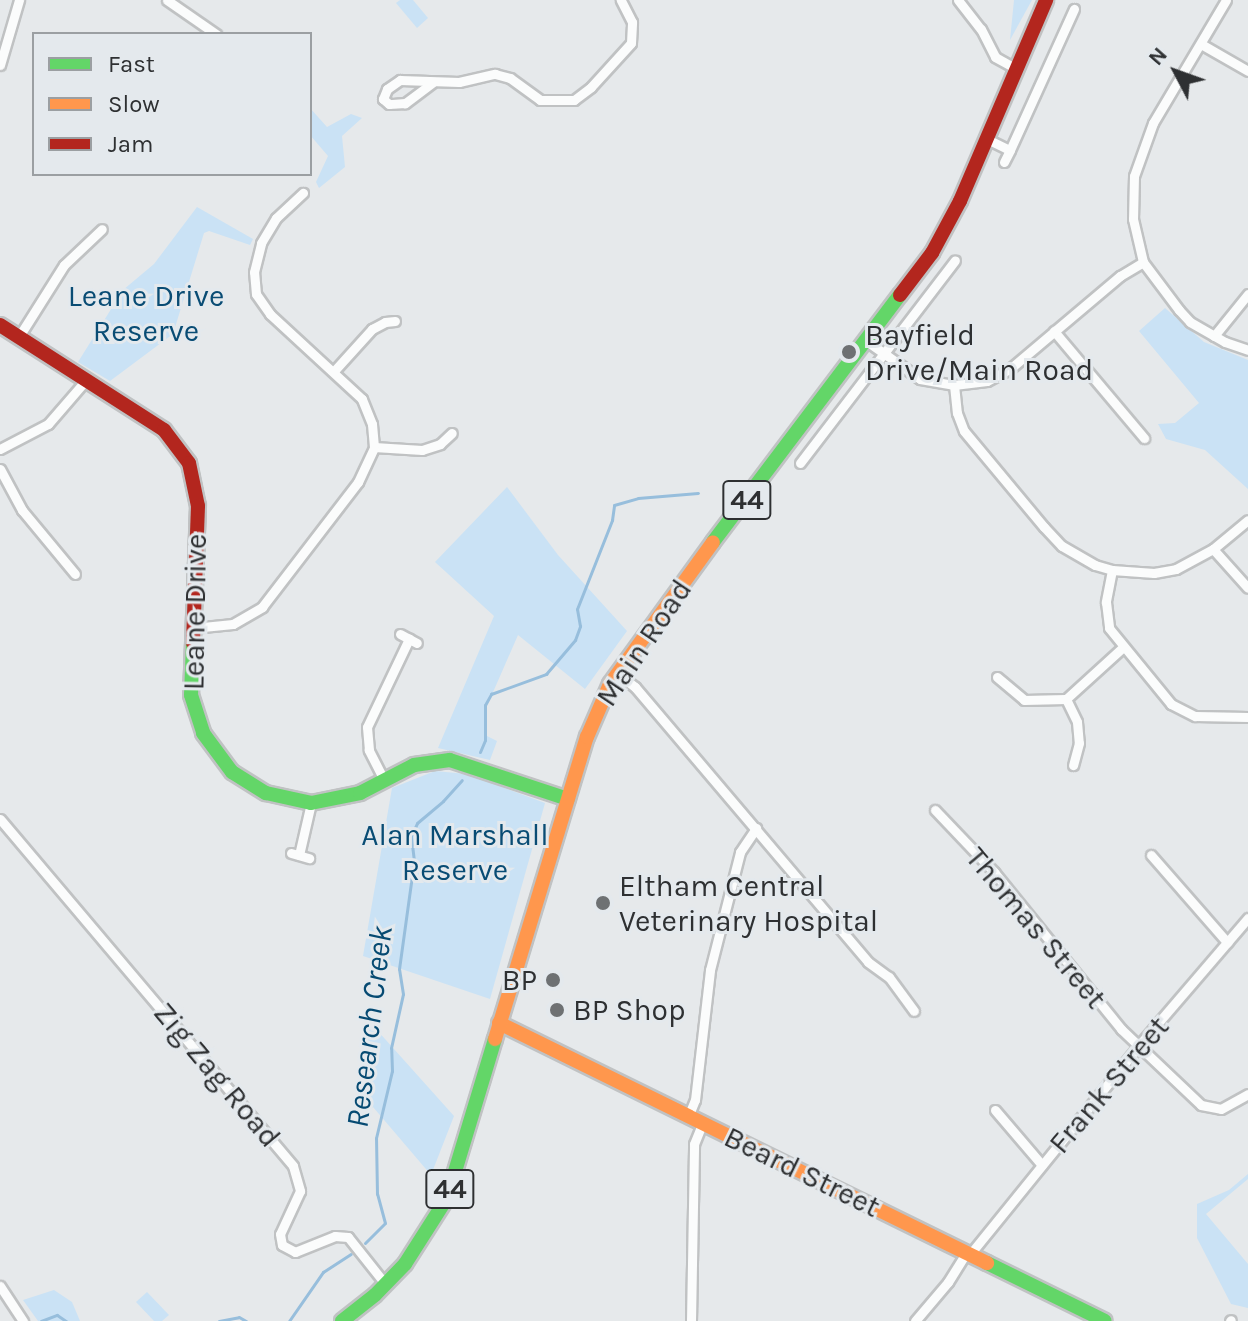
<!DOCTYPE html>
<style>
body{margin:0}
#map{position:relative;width:1248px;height:1321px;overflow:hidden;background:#e6e9eb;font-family:Karla,sans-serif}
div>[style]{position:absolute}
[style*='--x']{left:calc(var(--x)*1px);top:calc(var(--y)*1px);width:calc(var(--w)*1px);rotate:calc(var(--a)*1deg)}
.green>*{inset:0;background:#cae2f5}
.stream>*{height:3px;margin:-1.5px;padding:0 1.5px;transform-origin:1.5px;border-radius:1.5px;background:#97bedc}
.roads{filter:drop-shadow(2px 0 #c0c2c3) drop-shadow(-2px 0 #c0c2c3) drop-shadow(0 2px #c0c2c3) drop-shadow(0 -2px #c0c2c3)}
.street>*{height:9px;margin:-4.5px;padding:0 4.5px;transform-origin:4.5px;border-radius:4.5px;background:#fbfcfc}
.fast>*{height:14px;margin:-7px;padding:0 7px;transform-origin:7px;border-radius:7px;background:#63d668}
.slow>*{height:14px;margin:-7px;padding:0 7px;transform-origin:7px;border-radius:7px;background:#ff974d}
.jam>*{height:14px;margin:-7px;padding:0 7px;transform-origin:7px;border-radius:7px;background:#b3261e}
.dots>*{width:22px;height:22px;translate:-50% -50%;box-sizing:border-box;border:4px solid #e4e9ed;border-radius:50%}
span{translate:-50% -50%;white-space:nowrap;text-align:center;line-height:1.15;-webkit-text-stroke:6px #e4e9ed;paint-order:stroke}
.shield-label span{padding:2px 6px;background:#e4e9ed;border:2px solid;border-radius:6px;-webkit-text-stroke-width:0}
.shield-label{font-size:28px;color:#2e3032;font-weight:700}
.park-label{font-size:30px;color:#094c74}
.poi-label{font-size:30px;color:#2e3032}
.left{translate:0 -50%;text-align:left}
.right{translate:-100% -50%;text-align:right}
.street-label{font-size:30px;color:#2e3032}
.water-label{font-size:32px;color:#064a72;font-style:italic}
.legend{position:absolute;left:32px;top:32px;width:280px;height:144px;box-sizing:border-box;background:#e4e9ed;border:2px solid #9b9fa2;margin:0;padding:10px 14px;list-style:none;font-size:24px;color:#2e3032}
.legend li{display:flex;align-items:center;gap:16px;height:40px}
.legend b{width:40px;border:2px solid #9b9fa2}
.north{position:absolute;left:1136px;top:32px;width:80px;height:80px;-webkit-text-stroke:6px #e4e9ed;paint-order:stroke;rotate:311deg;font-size:22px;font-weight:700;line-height:32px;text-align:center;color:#2e3032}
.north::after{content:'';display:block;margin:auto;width:28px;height:36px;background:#2e3032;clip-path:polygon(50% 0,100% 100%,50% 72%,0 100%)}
</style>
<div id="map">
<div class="green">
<i style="clip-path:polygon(400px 0,413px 0,428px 18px,417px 28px,396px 3px)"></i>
<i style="clip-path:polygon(1014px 0,1032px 0,1010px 40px)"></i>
<i style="clip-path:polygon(310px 108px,327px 127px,351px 114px,362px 118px,342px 136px,345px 167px,319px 188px,316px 182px,328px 156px,310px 135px)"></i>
<i style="clip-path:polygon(197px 207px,253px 239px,250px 245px,209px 231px,204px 233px,173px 334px,110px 381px,78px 362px,123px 290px,154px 264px)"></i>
<i style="clip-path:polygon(1165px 308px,1204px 342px,1248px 360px,1248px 489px,1205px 450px,1166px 439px,1158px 424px,1175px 423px,1199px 403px,1139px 331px)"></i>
<i style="clip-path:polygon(507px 487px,558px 555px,627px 631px,585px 689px,518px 635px,487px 706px,487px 736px,497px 741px,490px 760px,438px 748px,494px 616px,435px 562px)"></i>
<i style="clip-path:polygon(435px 771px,467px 774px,545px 803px,490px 999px,363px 956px,392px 788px)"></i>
<i style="clip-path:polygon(368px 1020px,454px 1116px,431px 1175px,373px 1107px,366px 1115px,362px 1090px)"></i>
<i style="clip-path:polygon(1248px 1174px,1248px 1179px,1206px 1214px,1248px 1264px,1248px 1308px,1231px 1304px,1197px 1238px,1197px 1204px,1229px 1190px)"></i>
<i style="clip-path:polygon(54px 1290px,72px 1302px,80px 1321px,38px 1321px,23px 1300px)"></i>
<i style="clip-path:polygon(147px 1292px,169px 1315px,162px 1321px,154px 1321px,136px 1302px)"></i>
</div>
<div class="stream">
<i style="--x:480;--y:752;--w:13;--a:-67"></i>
<i style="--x:485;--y:740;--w:35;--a:-90"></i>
<i style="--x:485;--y:705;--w:13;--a:-61"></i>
<i style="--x:491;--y:694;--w:59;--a:-20"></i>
<i style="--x:546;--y:674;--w:45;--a:-49.5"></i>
<i style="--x:575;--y:640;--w:15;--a:-70"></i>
<i style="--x:580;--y:626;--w:17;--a:-100"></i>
<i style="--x:577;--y:609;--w:96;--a:-68.5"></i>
<i style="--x:612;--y:520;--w:15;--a:-82"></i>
<i style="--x:614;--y:505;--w:25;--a:-16"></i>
<i style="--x:638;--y:498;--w:60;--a:-4.8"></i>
<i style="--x:365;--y:1243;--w:28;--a:-45"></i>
<i style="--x:385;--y:1223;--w:30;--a:-105"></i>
<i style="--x:377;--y:1194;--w:56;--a:-91"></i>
<i style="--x:376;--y:1138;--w:69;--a:-76.6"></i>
<i style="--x:392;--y:1071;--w:23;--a:-92"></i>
<i style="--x:391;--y:1048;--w:55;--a:-77.5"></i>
<i style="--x:403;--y:994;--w:25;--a:-99"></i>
<i style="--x:399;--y:969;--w:109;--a:-82.1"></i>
<i style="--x:414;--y:861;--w:25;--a:-97"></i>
<i style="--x:411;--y:836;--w:14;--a:-65"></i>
<i style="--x:417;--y:823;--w:34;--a:-40"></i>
<i style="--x:443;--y:801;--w:28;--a:-48"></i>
<i style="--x:41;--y:1321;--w:17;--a:-21"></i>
<i style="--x:57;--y:1315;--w:11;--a:34"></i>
<i style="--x:219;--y:1321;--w:20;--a:-11"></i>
<i style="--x:239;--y:1317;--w:8;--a:30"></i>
<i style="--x:289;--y:1321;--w:60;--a:-55.2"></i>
<i style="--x:323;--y:1272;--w:33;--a:-33"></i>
</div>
<div class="roads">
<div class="street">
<i style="--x:167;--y:0;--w:60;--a:34.8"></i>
<i style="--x:958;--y:0;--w:37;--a:52"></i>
<i style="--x:981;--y:29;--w:31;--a:63"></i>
<i style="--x:995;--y:57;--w:23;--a:29"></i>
<i style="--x:1226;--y:0;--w:143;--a:120.7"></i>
<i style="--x:1153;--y:123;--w:56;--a:109.7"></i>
<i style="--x:1134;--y:176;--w:43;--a:91.3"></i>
<i style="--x:1133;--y:219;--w:44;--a:76.9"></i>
<i style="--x:1143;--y:262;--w:60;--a:53.1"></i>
<i style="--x:1179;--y:310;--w:16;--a:47"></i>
<i style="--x:1190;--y:322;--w:40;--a:29.7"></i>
<i style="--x:1225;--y:342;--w:24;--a:19"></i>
<i style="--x:1201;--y:44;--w:54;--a:29.9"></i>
<i style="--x:0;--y:65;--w:68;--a:-73.7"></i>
<i style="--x:432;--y:83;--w:34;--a:143"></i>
<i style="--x:405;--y:103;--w:16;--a:176"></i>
<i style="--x:389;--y:104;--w:8;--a:-140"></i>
<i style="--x:383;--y:99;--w:11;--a:-68"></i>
<i style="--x:387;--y:89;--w:16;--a:-35"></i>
<i style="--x:400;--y:80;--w:59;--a:1.9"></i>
<i style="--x:459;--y:82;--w:37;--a:-13"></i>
<i style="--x:495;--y:74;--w:16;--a:15"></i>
<i style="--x:510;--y:78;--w:37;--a:36"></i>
<i style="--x:540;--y:100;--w:34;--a:0"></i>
<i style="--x:574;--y:100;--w:21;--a:-37"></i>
<i style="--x:591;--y:87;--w:59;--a:-47.7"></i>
<i style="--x:631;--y:43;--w:21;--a:-87"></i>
<i style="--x:632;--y:22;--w:25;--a:-117"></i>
<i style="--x:987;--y:139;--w:25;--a:26"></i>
<i style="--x:1010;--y:150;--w:155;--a:-65.6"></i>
<i style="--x:1004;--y:162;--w:13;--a:-63"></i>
<i style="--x:1054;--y:331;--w:140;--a:49.9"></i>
<i style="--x:1214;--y:336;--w:54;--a:-51"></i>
<i style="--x:18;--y:338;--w:86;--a:-57.8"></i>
<i style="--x:64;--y:265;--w:52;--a:-43.5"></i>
<i style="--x:868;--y:342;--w:64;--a:35.4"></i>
<i style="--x:920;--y:379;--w:35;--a:10"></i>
<i style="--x:954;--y:385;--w:33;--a:-7"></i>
<i style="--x:987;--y:381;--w:27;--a:-28"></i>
<i style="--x:1011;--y:368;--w:143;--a:-40.2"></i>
<i style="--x:1120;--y:276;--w:27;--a:-31"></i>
<i style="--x:334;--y:371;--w:57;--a:-47.9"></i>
<i style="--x:372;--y:329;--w:15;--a:-28"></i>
<i style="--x:385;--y:322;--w:10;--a:-6"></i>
<i style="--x:954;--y:385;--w:28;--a:84"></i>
<i style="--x:957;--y:413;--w:19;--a:69"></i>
<i style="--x:964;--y:431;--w:125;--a:50.2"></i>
<i style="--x:1044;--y:527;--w:26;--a:47"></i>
<i style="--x:1062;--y:546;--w:38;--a:30"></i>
<i style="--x:1095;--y:565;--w:18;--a:16"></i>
<i style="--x:1112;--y:570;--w:42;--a:4.1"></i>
<i style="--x:1154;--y:573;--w:22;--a:-10"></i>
<i style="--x:1176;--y:569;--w:42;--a:-28.4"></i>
<i style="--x:1213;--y:549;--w:45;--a:-39.6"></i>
<i style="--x:374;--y:447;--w:48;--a:3.6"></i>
<i style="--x:422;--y:450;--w:19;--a:-18"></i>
<i style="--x:440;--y:444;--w:16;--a:-43"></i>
<i style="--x:0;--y:449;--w:54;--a:-27.5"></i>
<i style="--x:48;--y:424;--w:58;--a:-49.2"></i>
<i style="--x:800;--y:463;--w:255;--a:-52.6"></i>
<i style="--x:0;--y:469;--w:47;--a:61.8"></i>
<i style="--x:22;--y:510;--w:83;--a:50.4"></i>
<i style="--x:1213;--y:549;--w:52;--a:48.1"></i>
<i style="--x:1112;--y:570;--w:33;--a:101"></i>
<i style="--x:1106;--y:602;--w:26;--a:83"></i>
<i style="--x:1109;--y:628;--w:98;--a:50.8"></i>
<i style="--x:1171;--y:704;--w:27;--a:27"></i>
<i style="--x:1195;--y:716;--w:53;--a:1.1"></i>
<i style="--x:193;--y:628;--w:40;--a:-5.7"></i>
<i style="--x:233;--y:624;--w:34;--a:-30"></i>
<i style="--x:262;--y:607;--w:158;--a:-52.5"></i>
<i style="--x:358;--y:482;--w:38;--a:-65"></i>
<i style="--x:374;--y:447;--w:23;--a:-95"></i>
<i style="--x:372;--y:424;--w:27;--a:-112"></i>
<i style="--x:362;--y:399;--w:125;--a:-137.3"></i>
<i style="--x:270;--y:314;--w:24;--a:-125"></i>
<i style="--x:256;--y:294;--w:22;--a:-95"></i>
<i style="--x:254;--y:272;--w:30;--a:-76"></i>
<i style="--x:261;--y:243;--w:29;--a:-59"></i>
<i style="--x:276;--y:218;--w:37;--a:-43"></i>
<i style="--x:400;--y:634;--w:19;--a:28"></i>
<i style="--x:617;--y:673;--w:23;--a:38"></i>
<i style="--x:635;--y:687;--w:360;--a:49.7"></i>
<i style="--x:868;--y:962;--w:26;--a:36"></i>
<i style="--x:889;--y:977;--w:42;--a:53.7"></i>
<i style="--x:997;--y:677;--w:35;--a:40"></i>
<i style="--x:1024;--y:700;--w:42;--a:-1.4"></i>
<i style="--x:1066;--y:699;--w:76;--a:-42.3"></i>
<i style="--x:1066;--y:699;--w:25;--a:64"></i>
<i style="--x:1077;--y:722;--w:21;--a:85"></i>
<i style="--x:1079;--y:743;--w:23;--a:105"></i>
<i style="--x:384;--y:780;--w:34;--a:-117"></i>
<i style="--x:369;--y:750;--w:23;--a:-95"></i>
<i style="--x:367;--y:727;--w:98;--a:-64.5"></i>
<i style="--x:935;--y:810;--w:86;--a:46.4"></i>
<i style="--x:994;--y:872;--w:202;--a:51"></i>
<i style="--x:1121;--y:1029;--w:110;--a:43.5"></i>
<i style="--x:1201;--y:1105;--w:20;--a:11"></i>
<i style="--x:1221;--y:1109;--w:31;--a:-29"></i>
<i style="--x:0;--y:819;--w:454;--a:49.8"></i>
<i style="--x:293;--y:1166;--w:26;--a:74"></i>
<i style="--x:300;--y:1191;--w:47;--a:114.9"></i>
<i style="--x:280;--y:1234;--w:11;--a:80"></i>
<i style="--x:282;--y:1245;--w:15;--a:28"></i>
<i style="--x:295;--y:1252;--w:43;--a:-21.8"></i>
<i style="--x:335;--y:1236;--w:13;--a:4"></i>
<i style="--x:348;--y:1237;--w:61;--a:51.6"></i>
<i style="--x:291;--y:853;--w:19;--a:16"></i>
<i style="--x:299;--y:855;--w:53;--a:-77"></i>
<i style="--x:1151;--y:855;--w:116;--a:48.9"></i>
<i style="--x:995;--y:1110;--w:72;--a:49.5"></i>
<i style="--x:688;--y:1117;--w:18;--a:-68"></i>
<i style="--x:695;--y:1100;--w:131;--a:-83.4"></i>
<i style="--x:710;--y:970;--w:122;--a:-75.7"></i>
<i style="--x:740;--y:852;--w:29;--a:-56"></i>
<i style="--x:971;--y:1253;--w:269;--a:-51"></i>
<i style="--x:1140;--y:1044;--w:166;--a:-49.4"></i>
<i style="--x:0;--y:1286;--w:42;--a:56.7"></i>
<i style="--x:691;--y:1321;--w:177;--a:-89"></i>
<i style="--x:694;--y:1144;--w:22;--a:-68"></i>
<i style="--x:915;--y:1321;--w:51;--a:-49.8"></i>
<i style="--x:948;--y:1282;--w:36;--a:-58"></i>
<i style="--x:1230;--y:1321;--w:1;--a:-45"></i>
</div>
<div class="fast">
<i style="--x:713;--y:542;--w:310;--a:-52.9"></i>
<i style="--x:193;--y:643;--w:52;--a:92.2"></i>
<i style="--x:191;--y:695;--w:40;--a:72"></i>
<i style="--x:203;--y:733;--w:49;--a:53.4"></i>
<i style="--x:232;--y:772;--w:40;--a:32"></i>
<i style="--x:266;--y:793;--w:46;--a:12.5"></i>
<i style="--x:311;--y:803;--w:50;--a:-11.5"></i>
<i style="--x:360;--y:793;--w:61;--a:-27.4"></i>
<i style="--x:414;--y:765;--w:36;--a:-8"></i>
<i style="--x:450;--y:760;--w:124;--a:18.3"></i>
<i style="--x:987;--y:1263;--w:131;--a:26.2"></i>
<i style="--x:342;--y:1321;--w:42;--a:-38.2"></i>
<i style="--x:375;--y:1295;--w:43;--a:-45.9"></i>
<i style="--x:405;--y:1264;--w:78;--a:-57.5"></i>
<i style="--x:447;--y:1198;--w:166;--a:-73.2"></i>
</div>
<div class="slow">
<i style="--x:499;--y:1023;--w:544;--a:26.19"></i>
<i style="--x:495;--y:1039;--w:316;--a:-73.1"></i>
<i style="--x:587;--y:737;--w:58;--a:-66.5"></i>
<i style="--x:610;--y:684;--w:175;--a:-54"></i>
</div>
<div class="jam">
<i style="--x:900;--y:295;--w:53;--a:-52.7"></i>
<i style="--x:932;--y:253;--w:59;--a:-61.7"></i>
<i style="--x:960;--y:201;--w:219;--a:-66.8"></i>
<i style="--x:0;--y:325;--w:195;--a:32.6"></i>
<i style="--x:164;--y:430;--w:41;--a:52.9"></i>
<i style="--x:189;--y:463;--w:44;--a:78.2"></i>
<i style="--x:198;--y:506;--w:137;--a:92.1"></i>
</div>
</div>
<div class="dots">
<i style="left:849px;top:352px;background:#6e7173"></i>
<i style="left:603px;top:903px;background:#6e7173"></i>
<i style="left:553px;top:980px;background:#6e7173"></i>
<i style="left:557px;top:1010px;background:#6e7173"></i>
</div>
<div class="shield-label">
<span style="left:747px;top:500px">44</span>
<span style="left:450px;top:1189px">44</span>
</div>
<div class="park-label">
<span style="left:146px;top:313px">Leane Drive<br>Reserve</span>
<span style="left:455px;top:852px">Alan Marshall<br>Reserve</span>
</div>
<div class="poi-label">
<span class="left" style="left:865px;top:352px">Bayfield<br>Drive/Main Road</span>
<span class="left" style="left:619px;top:903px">Eltham Central<br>Veterinary Hospital</span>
<span class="right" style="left:537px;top:980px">BP</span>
<span class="left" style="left:573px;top:1010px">BP Shop</span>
</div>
<div class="street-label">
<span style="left:195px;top:612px;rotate:-89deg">Leane Drive</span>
<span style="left:644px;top:643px;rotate:-56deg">Main Road</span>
<span style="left:1036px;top:928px;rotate:50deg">Thomas Street</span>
<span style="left:217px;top:1075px;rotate:50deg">Zig Zag Road</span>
<span style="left:1109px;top:1085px;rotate:-50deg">Frank Street</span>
<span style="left:802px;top:1172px;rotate:26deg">Beard Street</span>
</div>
<div class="water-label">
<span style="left:370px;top:1027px;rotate:-83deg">Research Creek</span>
</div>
<ul class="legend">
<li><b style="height:10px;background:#63d668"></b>Fast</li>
<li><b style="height:10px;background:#ff974d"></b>Slow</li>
<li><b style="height:10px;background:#b3261e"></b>Jam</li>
</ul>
<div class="north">N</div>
</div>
